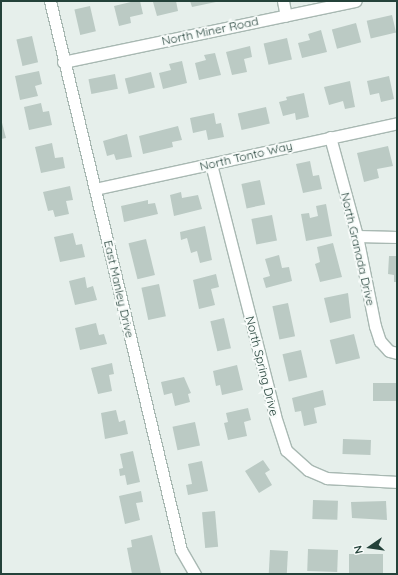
<!DOCTYPE html>
<style>
body{margin:0}
#map{position:relative;width:398px;height:575px;overflow:hidden;background:#e6efeb;font-family:Quicksand,sans-serif}
div>[style]{position:absolute}
[style*='--x']{left:calc(var(--x)*1px);top:calc(var(--y)*1px);width:calc(var(--w)*1px);rotate:calc(var(--a)*1deg)}
.building>*{inset:0;background:#bbcac4;transform-origin:0 0}
.roads{filter:drop-shadow(1px 0 #a8b8b2) drop-shadow(-1px 0 #a8b8b2) drop-shadow(0 1px #a8b8b2) drop-shadow(0 -1px #a8b8b2)}
.minor>*{height:11px;margin:-5.5px;padding:0 5.5px;transform-origin:5.5px;border-radius:5.5px;background:#fff}
span{translate:-50% -50%;white-space:nowrap;text-align:center;line-height:1.15;-webkit-text-stroke:4px #f7fbf9;paint-order:stroke}
.street-label{font-size:12px;color:#24423a}
.frame{position:absolute;inset:0;border:2px solid #24423a;pointer-events:none}
.north{position:absolute;left:350px;top:527px;width:40px;height:40px;-webkit-text-stroke:3px #f7fbf9;paint-order:stroke;rotate:257deg;font-size:11px;font-weight:700;line-height:16px;text-align:center;color:#24423a}
.north::after{content:'';display:block;margin:auto;width:14px;height:18px;background:#24423a;clip-path:polygon(50% 0,100% 100%,50% 72%,0 100%)}
</style>
<div id="map">
<div class="building">
<i style="clip-path:polygon(135px 1px,140px 1px,143px 14px,130px 17px,131px 23px,119px 26px,114px 6px)"></i>
<i style="clip-path:polygon(176px 1px,178px 11px,157px 16px,153px 2px)"></i>
<i style="clip-path:polygon(190px 1px,216px 1px,216px 2px,192px 7px)"></i>
<i style="left:90px;top:6px;width:26px;height:16px;rotate:77deg"></i>
<i style="left:392px;top:15px;width:18px;height:26px;rotate:77deg"></i>
<i style="left:356px;top:23px;width:20px;height:25px;rotate:75deg"></i>
<i style="clip-path:polygon(321px 30px,327px 52px,302px 58px,298px 43px,310px 40px,308px 34px)"></i>
<i style="left:32px;top:36px;width:27px;height:16px;rotate:77deg"></i>
<i style="left:287px;top:38px;width:22px;height:24px;rotate:77deg"></i>
<i style="clip-path:polygon(250px 46px,252px 57px,244px 59px,247px 72px,232px 75px,226px 52px)"></i>
<i style="clip-path:polygon(215px 53px,221px 75px,199px 80px,195px 63px,206px 60px,204px 55px)"></i>
<i style="clip-path:polygon(182px 61px,187px 83px,163px 89px,159px 73px,171px 70px,169px 64px)"></i>
<i style="clip-path:polygon(39px 71px,42px 84px,35px 86px,38px 96px,20px 100px,15px 76px)"></i>
<i style="left:151px;top:72px;width:16px;height:27px;rotate:76deg"></i>
<i style="left:115px;top:74px;width:15px;height:27px;rotate:79deg"></i>
<i style="clip-path:polygon(389px 76px,394px 99px,381px 102px,379px 93px,370px 95px,367px 81px)"></i>
<i style="clip-path:polygon(350px 81px,355px 107px,345px 109px,343px 101px,329px 105px,324px 87px)"></i>
<i style="clip-path:polygon(304px 93px,309px 117px,296px 120px,295px 113px,283px 116px,279px 102px,287px 100px,286px 97px)"></i>
<i style="clip-path:polygon(41px 103px,43px 112px,49px 111px,52px 125px,29px 130px,24px 107px)"></i>
<i style="left:266px;top:107px;width:17px;height:29px;rotate:77deg"></i>
<i style="clip-path:polygon(214px 113px,216px 124px,221px 123px,224px 137px,208px 140px,206px 130px,193px 133px,190px 118px)"></i>
<i style="clip-path:polygon(1px 119px,6px 138px,1px 139px)"></i>
<i style="clip-path:polygon(178px 126px,182px 140px,172px 142px,173px 147px,143px 154px,139px 136px)"></i>
<i style="clip-path:polygon(127px 134px,132px 157px,116px 160px,114px 154px,107px 156px,103px 141px)"></i>
<i style="clip-path:polygon(52px 143px,55px 158px,63px 157px,65px 168px,41px 173px,35px 147px)"></i>
<i style="clip-path:polygon(388px 146px,393px 166px,377px 169px,379px 178px,364px 182px,357px 153px)"></i>
<i style="clip-path:polygon(310px 161px,313px 176px,319px 175px,322px 189px,303px 193px,296px 164px)"></i>
<i style="left:260px;top:180px;width:25px;height:19px;rotate:78deg"></i>
<i style="clip-path:polygon(70px 186px,73px 200px,66px 201px,69px 214px,55px 217px,53px 210px,48px 211px,43px 192px)"></i>
<i style="clip-path:polygon(181px 192px,182px 198px,198px 195px,202px 209px,174px 216px,170px 195px)"></i>
<i style="clip-path:polygon(148px 200px,148px 204px,155px 203px,158px 214px,124px 222px,121px 206px)"></i>
<i style="clip-path:polygon(326px 204px,332px 236px,306px 241px,301px 214px,309px 213px,310px 218px,318px 216px,316px 206px)"></i>
<i style="left:272px;top:215px;width:26px;height:21px;rotate:79deg"></i>
<i style="clip-path:polygon(205px 226px,212px 260px,200px 263px,197px 251px,191px 253px,187px 238px,181px 240px,180px 232px)"></i>
<i style="clip-path:polygon(73px 233px,76px 245px,82px 244px,85px 257px,60px 262px,54px 237px)"></i>
<i style="left:146px;top:239px;width:37px;height:18px;rotate:76deg"></i>
<i style="clip-path:polygon(333px 243px,342px 277px,320px 282px,315px 264px,320px 262px,317px 247px)"></i>
<i style="clip-path:polygon(279px 255px,282px 268px,289px 267px,292px 281px,266px 288px,263px 278px,270px 276px,265px 259px)"></i>
<i style="clip-path:polygon(389px 256px,397px 256px,397px 282px,394px 282px,394px 275px,388px 274px)"></i>
<i style="clip-path:polygon(216px 274px,219px 287px,211px 289px,215px 305px,199px 309px,193px 280px)"></i>
<i style="clip-path:polygon(85px 277px,87px 288px,93px 286px,97px 300px,75px 305px,69px 281px)"></i>
<i style="left:159px;top:284px;width:33px;height:18px;rotate:78deg"></i>
<i style="clip-path:polygon(348px 293px,351px 318px,330px 323px,324px 298px)"></i>
<i style="left:288px;top:303px;width:34px;height:16px;rotate:78deg"></i>
<i style="left:224px;top:318px;width:31px;height:14px;rotate:77deg"></i>
<i style="clip-path:polygon(96px 323px,99px 335px,104px 334px,107px 344px,80px 350px,75px 328px)"></i>
<i style="left:354px;top:334px;width:25px;height:25px;rotate:76deg"></i>
<i style="left:301px;top:350px;width:28px;height:19px;rotate:77deg"></i>
<i style="clip-path:polygon(112px 363px,114px 374px,109px 375px,112px 391px,98px 394px,91px 368px)"></i>
<i style="clip-path:polygon(237px 365px,243px 390px,222px 395px,220px 385px,216px 386px,213px 371px)"></i>
<i style="clip-path:polygon(184px 377px,191px 393px,188px 394px,190px 402px,175px 406px,172px 393px,164px 395px,161px 382px)"></i>
<i style="left:397px;top:383px;width:18px;height:24px;rotate:90deg"></i>
<i style="clip-path:polygon(323px 390px,326px 405px,314px 408px,317px 423px,304px 426px,301px 411px,295px 412px,292px 398px)"></i>
<i style="clip-path:polygon(248px 408px,251px 420px,244px 422px,247px 436px,228px 440px,224px 423px,228px 422px,226px 413px)"></i>
<i style="clip-path:polygon(116px 410px,119px 422px,125px 420px,128px 434px,105px 439px,101px 413px)"></i>
<i style="left:195px;top:422px;width:24px;height:23px;rotate:78deg"></i>
<i style="left:343px;top:439px;width:28px;height:15px;rotate:2deg"></i>
<i style="clip-path:polygon(133px 451px,140px 482px,127px 485px,125px 475px,120px 476px,119px 469px,123px 468px,120px 454px)"></i>
<i style="clip-path:polygon(263px 460px,270px 470px,265px 473px,272px 485px,259px 493px,245px 471px)"></i>
<i style="clip-path:polygon(202px 461px,208px 491px,188px 495px,186px 485px,192px 484px,188px 464px)"></i>
<i style="clip-path:polygon(141px 491px,143px 502px,136px 503px,140px 520px,125px 524px,119px 496px)"></i>
<i style="left:313px;top:500px;width:25px;height:19px;rotate:2deg"></i>
<i style="clip-path:polygon(386px 501px,387px 520px,352px 518px,351px 502px)"></i>
<i style="left:215px;top:511px;width:36px;height:13px;rotate:85deg"></i>
<i style="clip-path:polygon(152px 535px,161px 573px,132px 574px,127px 548px,132px 547px,131px 540px)"></i>
<i style="left:308px;top:549px;width:30px;height:22px;rotate:2deg"></i>
<i style="left:270px;top:550px;width:18px;height:24px;rotate:3deg"></i>
<i style="left:349px;top:554px;width:34px;height:19px"></i>
</div>
<div class="roads">
<div class="minor">
<i style="--x:50;--y:1;--w:564;--a:76.58"></i>
<i style="--x:181;--y:550;--w:28;--a:60"></i>
<i style="--x:283;--y:1;--w:15;--a:79"></i>
<i style="--x:63;--y:62;--w:299;--a:-11.8"></i>
<i style="--x:330;--y:137;--w:103;--a:74.7"></i>
<i style="--x:357;--y:236;--w:92;--a:78.7"></i>
<i style="--x:375;--y:326;--w:16;--a:72"></i>
<i style="--x:380;--y:341;--w:13;--a:48"></i>
<i style="--x:389;--y:351;--w:8;--a:14"></i>
<i style="--x:211;--y:164;--w:260;--a:75.7"></i>
<i style="--x:275;--y:416;--w:36;--a:72"></i>
<i style="--x:286;--y:450;--w:30;--a:42"></i>
<i style="--x:308;--y:470;--w:21;--a:23"></i>
<i style="--x:327;--y:478;--w:70;--a:3.3"></i>
<i style="--x:95;--y:189;--w:309;--a:-12.3"></i>
<i style="--x:357;--y:236;--w:40;--a:1.4"></i>
</div>
</div>
<div class="street-label">
<span style="left:210px;top:31px;rotate:-12deg">North Miner Road</span>
<span style="left:246px;top:156px;rotate:-13deg">North Tonto Way</span>
<span style="left:358px;top:249px;rotate:77deg">North Granada Drive</span>
<span style="left:119px;top:289px;rotate:77deg">East Manley Drive</span>
<span style="left:262px;top:366px;rotate:76deg">North Spring Drive</span>
</div>
<div class="frame"></div>
<div class="north">N</div>
</div>
